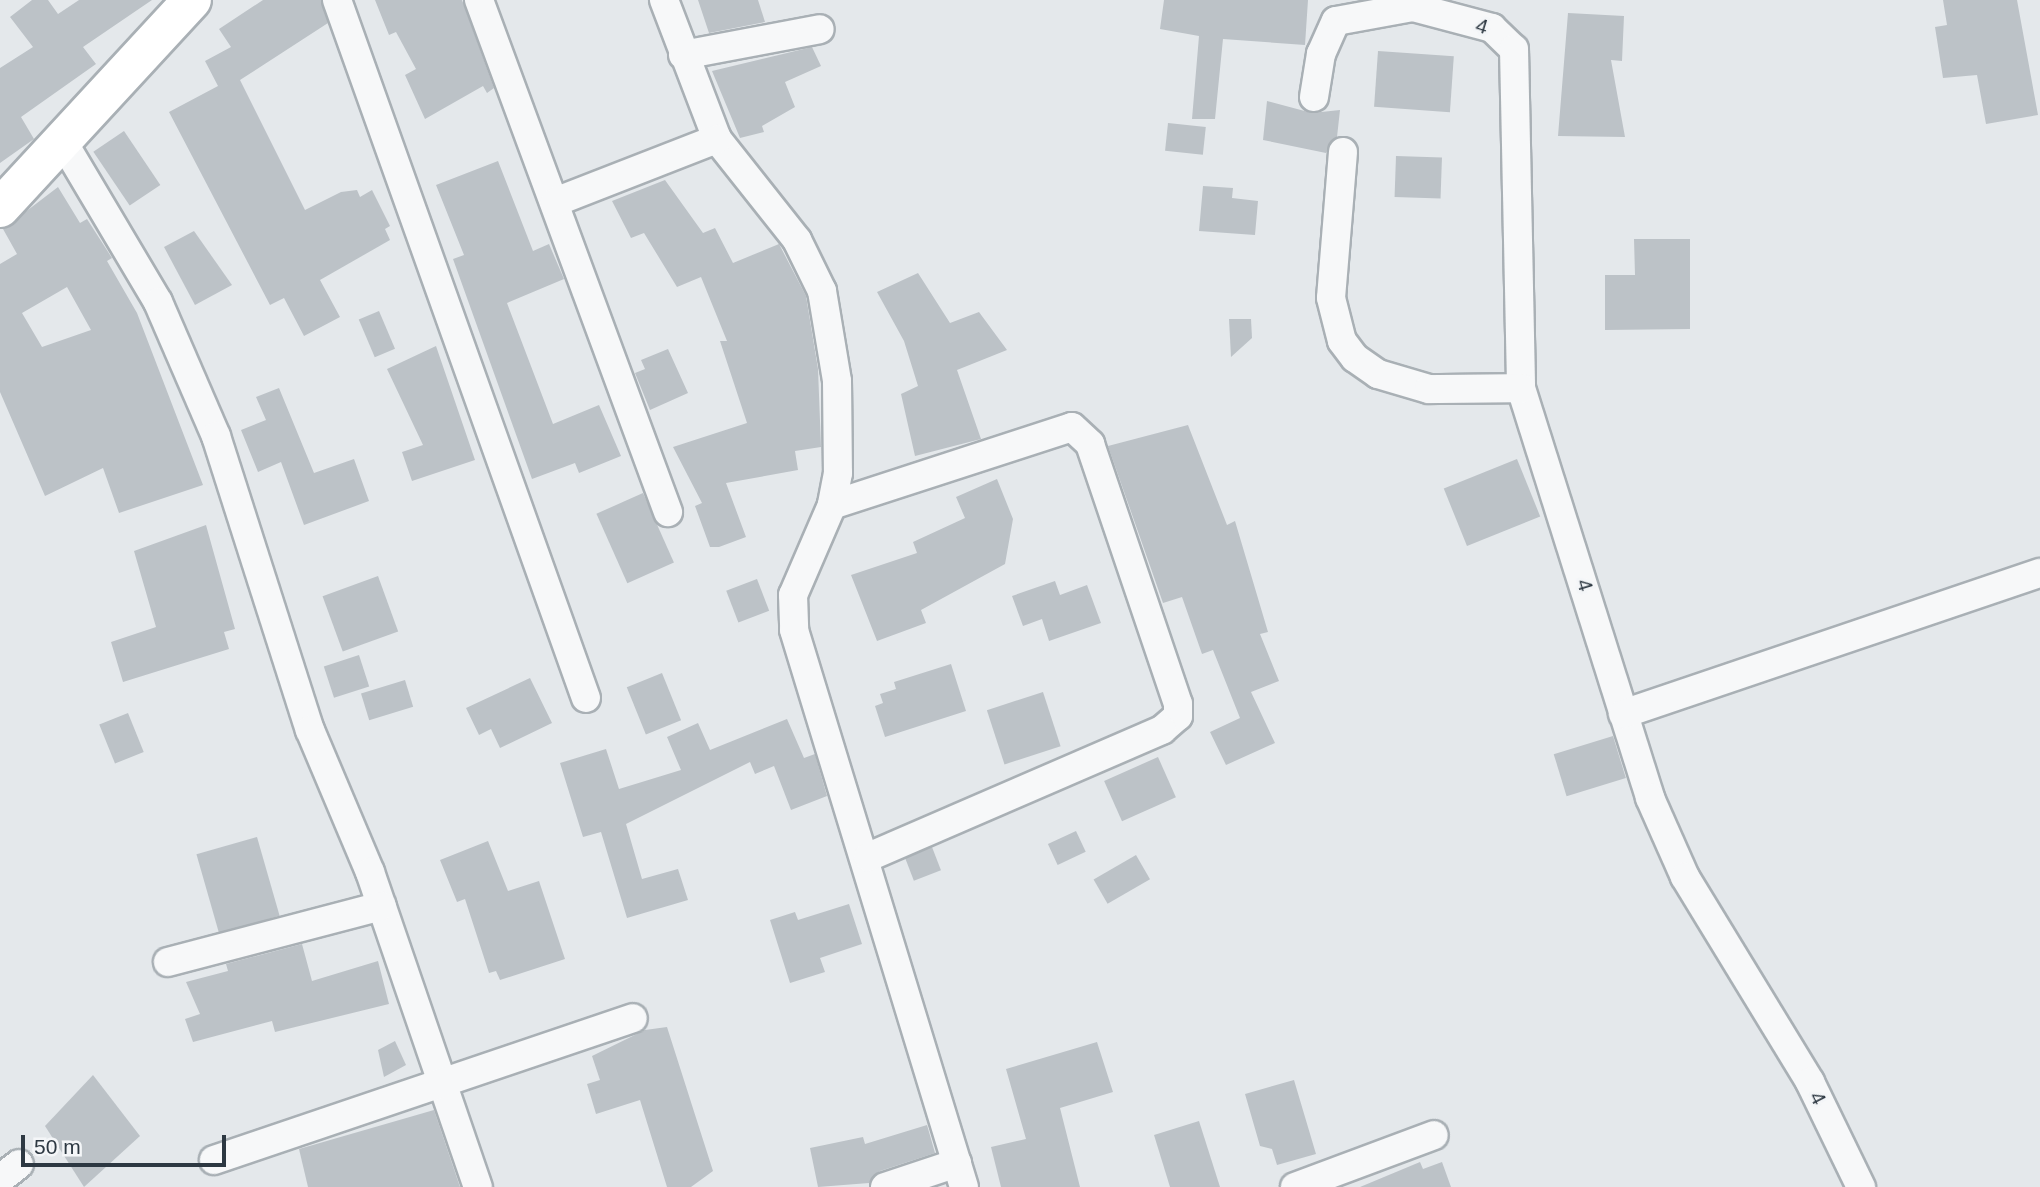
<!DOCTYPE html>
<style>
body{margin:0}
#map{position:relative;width:2040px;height:1187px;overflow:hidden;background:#e4e8eb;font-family:Helvetica,sans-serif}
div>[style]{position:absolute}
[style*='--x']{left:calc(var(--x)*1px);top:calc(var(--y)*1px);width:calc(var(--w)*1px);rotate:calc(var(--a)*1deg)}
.building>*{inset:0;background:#bcc2c7;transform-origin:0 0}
.roads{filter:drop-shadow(2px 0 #a9b0b5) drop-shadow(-2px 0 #a9b0b5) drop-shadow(0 2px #a9b0b5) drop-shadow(0 -2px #a9b0b5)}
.minor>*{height:28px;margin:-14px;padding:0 14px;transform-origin:14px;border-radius:14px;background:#f7f8f9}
.secondary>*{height:38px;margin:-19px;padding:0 19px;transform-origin:19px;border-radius:19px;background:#fff}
span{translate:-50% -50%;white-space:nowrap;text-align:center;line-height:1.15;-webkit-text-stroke:6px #f4f6f8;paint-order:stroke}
.street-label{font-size:21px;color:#2d3842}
.scale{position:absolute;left:21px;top:1135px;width:205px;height:32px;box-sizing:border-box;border:4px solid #2d3842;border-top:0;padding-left:9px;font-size:21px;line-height:24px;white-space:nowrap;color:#2d3842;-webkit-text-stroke:5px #f4f6f8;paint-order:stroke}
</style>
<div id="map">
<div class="building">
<i style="clip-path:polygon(32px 0,48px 0,58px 14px,79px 0,152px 0,83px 47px,96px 64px,21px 117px,34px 139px,0 163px,0 68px,33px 47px,10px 17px)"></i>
<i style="clip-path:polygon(263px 0,321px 0,328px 23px,240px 80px,305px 210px,341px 192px,357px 190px,360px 197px,372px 190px,390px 226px,385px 229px,390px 240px,320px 280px,340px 317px,304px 336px,284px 298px,270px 305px,169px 112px,218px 86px,205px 61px,231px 47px,219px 29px)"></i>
<i style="clip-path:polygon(375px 0,462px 0,494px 88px,487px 93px,483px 86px,425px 119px,405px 75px,416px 69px,396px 32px,389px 35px)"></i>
<i style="clip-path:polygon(698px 0,758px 0,765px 22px,709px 33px)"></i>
<i style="clip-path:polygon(1164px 0,1308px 0,1305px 45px,1223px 39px,1215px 119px,1192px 119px,1199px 36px,1160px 29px)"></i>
<i style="clip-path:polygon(1943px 0,2017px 0,2038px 115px,1986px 124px,1977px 75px,1943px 78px,1935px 27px,1947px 25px)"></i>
<i style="clip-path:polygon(1568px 13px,1624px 16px,1622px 61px,1611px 60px,1625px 137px,1558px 136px)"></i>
<i style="clip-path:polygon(812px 47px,821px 66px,785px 82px,795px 107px,762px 126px,764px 132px,740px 138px,712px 71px)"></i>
<i style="left:1378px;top:51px;width:76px;height:56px;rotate:4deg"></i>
<i style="clip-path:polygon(1267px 101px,1312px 113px,1340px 110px,1337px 137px,1326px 153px,1263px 140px)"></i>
<i style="left:1168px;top:123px;width:38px;height:28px;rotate:6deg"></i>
<i style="left:124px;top:131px;width:65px;height:37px;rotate:56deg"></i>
<i style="left:1396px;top:156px;width:46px;height:41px;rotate:2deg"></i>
<i style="clip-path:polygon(498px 161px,533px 251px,549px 244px,564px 279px,507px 303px,553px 424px,599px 405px,621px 456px,579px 473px,575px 463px,532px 479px,453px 259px,464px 255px,436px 185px)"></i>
<i style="clip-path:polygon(665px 180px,703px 233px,715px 228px,733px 263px,779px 244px,806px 296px,818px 369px,821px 447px,795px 451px,798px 470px,726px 483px,746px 537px,719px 547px,710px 547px,695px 506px,702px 503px,673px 447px,747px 423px,720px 341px,727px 341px,701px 277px,677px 287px,644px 233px,631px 238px,612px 201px)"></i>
<i style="clip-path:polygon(1203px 186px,1233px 188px,1232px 198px,1258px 201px,1255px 235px,1199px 231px)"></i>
<i style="clip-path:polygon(evenodd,58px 187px,80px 223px,87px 219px,112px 258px,107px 261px,137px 313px,203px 485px,119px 513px,103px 468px,45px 496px,0 392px,0 264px,17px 254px,3px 229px,58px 187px,67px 287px,91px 330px,42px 347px,22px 313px,67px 287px)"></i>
<i style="clip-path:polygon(194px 231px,232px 285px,195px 305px,164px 247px)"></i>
<i style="clip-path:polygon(1634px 239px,1690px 239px,1690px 329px,1605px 330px,1605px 275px,1635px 275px)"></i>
<i style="clip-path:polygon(918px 273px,950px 323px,979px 312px,1007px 350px,957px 370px,981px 439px,915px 456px,901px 394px,918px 386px,904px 341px,877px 292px)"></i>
<i style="left:379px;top:311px;width:41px;height:22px;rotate:67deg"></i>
<i style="clip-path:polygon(1229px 319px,1251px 319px,1252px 338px,1231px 357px)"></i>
<i style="clip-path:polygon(436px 346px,475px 460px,412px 481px,402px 452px,423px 445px,387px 369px)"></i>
<i style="clip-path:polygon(668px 349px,688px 393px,650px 410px,635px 373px,645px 369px,641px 360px)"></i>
<i style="clip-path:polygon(279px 388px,314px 473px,354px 459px,369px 501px,304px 525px,281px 462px,258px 472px,241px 430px,266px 420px,256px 397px)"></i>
<i style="clip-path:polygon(1188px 425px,1227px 525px,1235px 521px,1268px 632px,1260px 634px,1279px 681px,1251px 692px,1275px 743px,1226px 765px,1210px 732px,1240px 718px,1213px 650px,1202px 654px,1182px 597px,1163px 603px,1108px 446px)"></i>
<i style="left:1517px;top:459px;width:62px;height:79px;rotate:68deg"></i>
<i style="clip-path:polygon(997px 479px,1013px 519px,1005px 564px,921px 610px,926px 623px,877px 641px,851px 575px,917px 553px,913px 542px,965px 518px,956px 497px)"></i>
<i style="left:643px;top:493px;width:76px;height:51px;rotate:66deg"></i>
<i style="clip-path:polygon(206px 525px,235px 629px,224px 632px,229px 649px,123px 682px,111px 642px,156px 627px,134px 551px)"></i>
<i style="left:378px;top:576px;width:59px;height:59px;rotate:70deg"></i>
<i style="left:757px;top:579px;width:34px;height:33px;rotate:69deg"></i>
<i style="clip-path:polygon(1055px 581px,1060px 595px,1087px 585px,1101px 623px,1049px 641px,1042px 619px,1023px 626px,1012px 596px)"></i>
<i style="left:359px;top:655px;width:33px;height:37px;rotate:72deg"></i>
<i style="clip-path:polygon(951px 664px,966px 711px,885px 737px,875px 706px,883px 703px,880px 694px,896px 689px,894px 682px)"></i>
<i style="left:662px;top:673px;width:51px;height:38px;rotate:68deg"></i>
<i style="clip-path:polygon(530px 678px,552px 723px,500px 748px,491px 729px,479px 735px,466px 708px)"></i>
<i style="left:405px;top:680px;width:28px;height:46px;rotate:73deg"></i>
<i style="left:1043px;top:692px;width:57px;height:59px;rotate:72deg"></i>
<i style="left:128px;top:713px;width:42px;height:31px;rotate:68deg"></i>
<i style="clip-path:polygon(787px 719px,804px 758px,815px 754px,827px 796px,791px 810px,774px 766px,755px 774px,750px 762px,626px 824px,642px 879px,678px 869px,688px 900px,627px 918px,601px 832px,583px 837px,560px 763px,606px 749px,619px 789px,681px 770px,667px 737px,698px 723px,710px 750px)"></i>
<i style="left:1613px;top:736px;width:44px;height:62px;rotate:73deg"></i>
<i style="left:1158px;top:757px;width:44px;height:59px;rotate:66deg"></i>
<i style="left:1076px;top:831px;width:23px;height:31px;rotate:65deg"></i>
<i style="left:257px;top:837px;width:82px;height:63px;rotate:74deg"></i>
<i style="clip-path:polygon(488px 841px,508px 891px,539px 881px,565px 959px,500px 980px,496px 971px,489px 973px,465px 899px,457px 902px,440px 860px)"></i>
<i style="left:932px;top:847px;width:25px;height:29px;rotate:69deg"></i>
<i style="left:1136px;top:855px;width:28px;height:49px;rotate:60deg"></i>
<i style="clip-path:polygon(849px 904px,862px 944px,820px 958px,825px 972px,790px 983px,770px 920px,795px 912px,798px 920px)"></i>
<i style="clip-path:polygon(302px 944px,312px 981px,378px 961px,389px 1004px,275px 1032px,272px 1021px,193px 1042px,185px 1019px,200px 1014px,186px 982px,228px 971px,226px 964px)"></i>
<i style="clip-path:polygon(667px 1027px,713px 1171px,691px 1187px,667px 1187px,640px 1100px,596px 1114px,587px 1084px,600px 1080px,592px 1056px,645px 1030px)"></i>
<i style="clip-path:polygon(395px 1041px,406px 1065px,384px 1077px,378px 1050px)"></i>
<i style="clip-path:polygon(1097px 1042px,1113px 1092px,1060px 1108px,1080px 1187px,1001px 1187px,991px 1147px,1026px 1139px,1006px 1069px)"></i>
<i style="clip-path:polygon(93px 1075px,140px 1136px,84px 1187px,45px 1126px)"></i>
<i style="clip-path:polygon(1294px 1080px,1316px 1154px,1277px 1165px,1272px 1149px,1260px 1146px,1245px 1094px)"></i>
<i style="clip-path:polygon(434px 1110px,460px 1187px,308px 1187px,299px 1149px)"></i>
<i style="clip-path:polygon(1199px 1121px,1220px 1187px,1170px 1187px,1154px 1135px)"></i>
<i style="clip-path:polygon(927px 1125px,935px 1153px,880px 1171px,869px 1183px,818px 1187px,810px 1148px,863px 1137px,865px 1144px)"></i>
<i style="clip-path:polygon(1420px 1162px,1423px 1169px,1442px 1162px,1451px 1187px,1360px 1187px)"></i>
</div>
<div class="roads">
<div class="minor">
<i style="--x:337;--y:0;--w:741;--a:70.37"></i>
<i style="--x:479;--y:0;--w:546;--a:69.74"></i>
<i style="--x:664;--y:0;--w:149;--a:69.1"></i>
<i style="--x:717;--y:139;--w:129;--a:51.6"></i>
<i style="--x:797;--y:240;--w:57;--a:63.9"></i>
<i style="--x:822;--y:291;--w:91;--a:80.5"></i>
<i style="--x:837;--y:381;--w:92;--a:89.4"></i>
<i style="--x:838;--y:473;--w:33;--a:101"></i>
<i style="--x:832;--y:505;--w:98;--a:113.4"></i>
<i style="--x:793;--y:595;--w:35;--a:88"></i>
<i style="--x:794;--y:630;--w:582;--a:73.03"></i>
<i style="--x:1414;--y:0;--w:7;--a:98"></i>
<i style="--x:1413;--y:7;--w:82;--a:14.9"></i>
<i style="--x:1492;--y:28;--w:30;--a:44"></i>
<i style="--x:1514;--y:49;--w:339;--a:88.8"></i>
<i style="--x:1521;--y:388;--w:430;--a:72.5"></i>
<i style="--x:1650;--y:798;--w:86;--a:66.1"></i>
<i style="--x:1685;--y:877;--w:240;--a:58.6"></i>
<i style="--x:1810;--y:1082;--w:117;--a:64.1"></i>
<i style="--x:683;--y:55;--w:139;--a:-10.7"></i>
<i style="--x:1314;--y:97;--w:44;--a:-80.8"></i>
<i style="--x:1321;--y:54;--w:36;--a:-66"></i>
<i style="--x:1336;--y:21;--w:78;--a:-10.3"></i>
<i style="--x:63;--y:142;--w:186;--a:59.3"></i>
<i style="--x:158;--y:302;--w:146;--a:66.6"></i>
<i style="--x:216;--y:436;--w:309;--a:72.3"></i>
<i style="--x:310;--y:730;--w:154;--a:67.1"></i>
<i style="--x:370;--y:872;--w:333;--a:71.1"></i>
<i style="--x:1343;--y:152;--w:146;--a:94.7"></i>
<i style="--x:1331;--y:298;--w:44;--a:75.7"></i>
<i style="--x:1342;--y:341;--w:21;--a:53"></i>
<i style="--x:1355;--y:358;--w:28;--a:35"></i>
<i style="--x:1378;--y:374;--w:53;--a:16.4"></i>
<i style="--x:1429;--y:389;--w:92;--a:-0.6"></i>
<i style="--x:555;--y:202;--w:174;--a:-21.3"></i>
<i style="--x:832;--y:505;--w:252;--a:-18"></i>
<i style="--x:1072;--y:427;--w:25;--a:43"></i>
<i style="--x:1090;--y:444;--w:274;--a:71.3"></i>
<i style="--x:1178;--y:704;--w:12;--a:90"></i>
<i style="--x:1178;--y:716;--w:21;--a:139"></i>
<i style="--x:1162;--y:730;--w:320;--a:156.6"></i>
<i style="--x:1623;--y:714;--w:440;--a:-18.7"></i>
<i style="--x:168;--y:962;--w:221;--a:-14.7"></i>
<i style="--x:214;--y:1160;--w:442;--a:-18.7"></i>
<i style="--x:0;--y:1179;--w:24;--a:-38"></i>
<i style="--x:885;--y:1187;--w:76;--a:-18.4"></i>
<i style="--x:1295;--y:1187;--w:148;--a:-20.5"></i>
</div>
<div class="secondary">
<i style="--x:0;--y:208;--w:283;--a:-47.3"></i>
</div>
</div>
<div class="street-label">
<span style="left:1482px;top:26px;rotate:17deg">4</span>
<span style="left:1585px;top:585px;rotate:73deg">4</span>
<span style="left:1818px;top:1098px;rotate:63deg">4</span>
</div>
<div class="scale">50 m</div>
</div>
